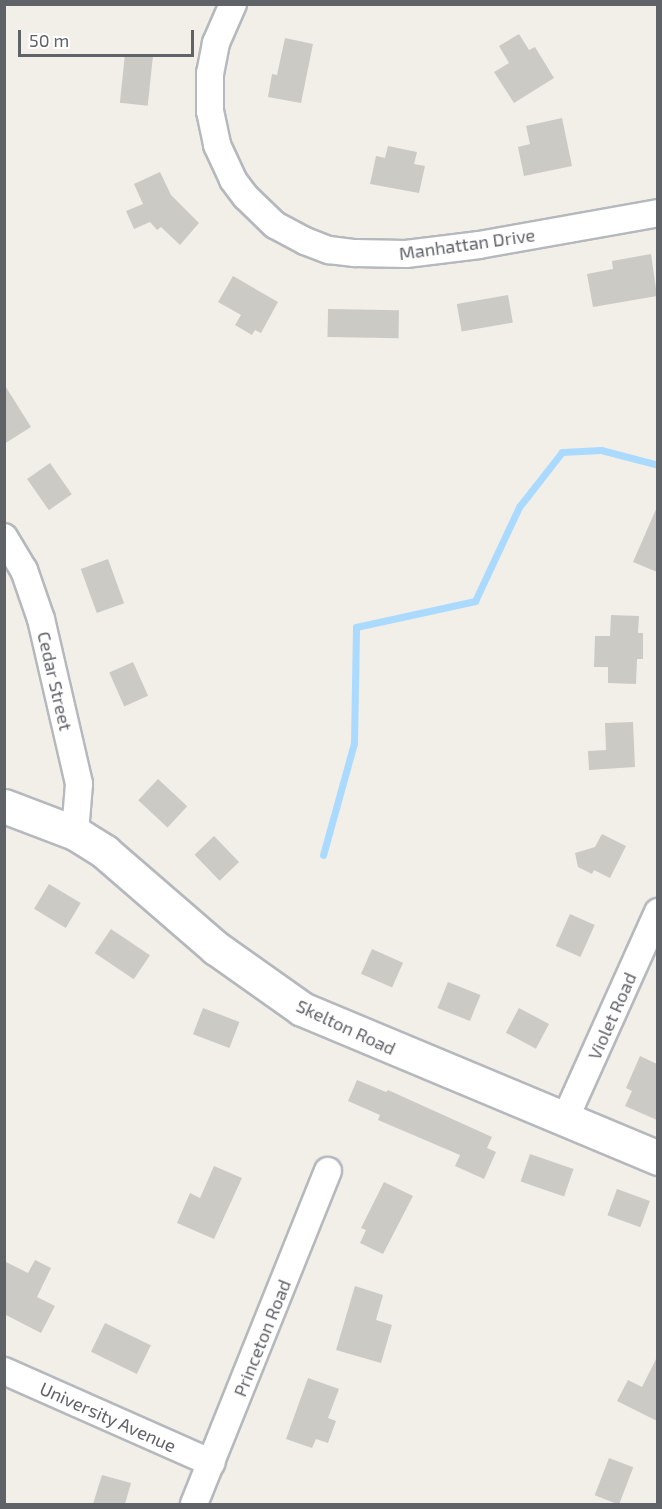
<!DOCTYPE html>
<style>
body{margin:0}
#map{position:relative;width:662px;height:1509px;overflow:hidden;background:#f1efe8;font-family:"Exo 2",sans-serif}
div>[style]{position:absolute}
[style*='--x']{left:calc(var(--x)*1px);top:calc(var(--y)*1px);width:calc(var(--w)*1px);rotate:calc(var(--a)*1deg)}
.stream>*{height:7px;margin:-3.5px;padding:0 3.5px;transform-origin:3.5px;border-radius:3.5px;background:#aadaff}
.building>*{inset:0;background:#cccac5;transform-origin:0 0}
.roads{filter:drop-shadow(2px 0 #b5b8bc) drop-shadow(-2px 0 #b5b8bc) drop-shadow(0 2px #b5b8bc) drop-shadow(0 -2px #b5b8bc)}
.street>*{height:26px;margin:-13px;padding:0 13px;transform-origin:13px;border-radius:13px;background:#fff}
.secondary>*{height:33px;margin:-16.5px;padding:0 16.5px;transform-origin:16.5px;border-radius:16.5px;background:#fff}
span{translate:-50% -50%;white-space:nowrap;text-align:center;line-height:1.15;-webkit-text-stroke:4.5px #fff;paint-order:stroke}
.street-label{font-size:18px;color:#5f6368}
.frame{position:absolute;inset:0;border:6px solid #5f6368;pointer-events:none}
.scale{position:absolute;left:18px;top:30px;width:176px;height:27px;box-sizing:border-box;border:3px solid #5f6368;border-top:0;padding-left:8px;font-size:18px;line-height:21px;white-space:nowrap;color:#5f6368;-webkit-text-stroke:4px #fff;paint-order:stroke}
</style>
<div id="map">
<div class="stream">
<i style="--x:323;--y:855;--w:116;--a:-74.5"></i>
<i style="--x:354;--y:743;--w:116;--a:-89"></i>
<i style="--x:356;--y:627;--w:122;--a:-12.3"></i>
<i style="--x:475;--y:601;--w:104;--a:-64.9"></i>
<i style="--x:519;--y:507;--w:70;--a:-52"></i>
<i style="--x:562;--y:452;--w:39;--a:-3"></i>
<i style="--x:601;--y:450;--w:59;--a:14.7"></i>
</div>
<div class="building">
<i style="clip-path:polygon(519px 34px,529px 50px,535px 47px,554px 78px,514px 103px,494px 72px,509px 63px,499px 46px)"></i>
<i style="clip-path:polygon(285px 38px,313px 44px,301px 103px,268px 97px,272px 74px,277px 75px)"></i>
<i style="left:125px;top:54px;width:28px;height:49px;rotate:6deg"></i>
<i style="clip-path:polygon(562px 118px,572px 166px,524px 176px,518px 147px,530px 144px,526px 126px)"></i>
<i style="clip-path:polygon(388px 146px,417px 152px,414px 164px,425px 166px,419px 193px,370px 184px,376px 156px,385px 158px)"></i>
<i style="clip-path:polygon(160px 172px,171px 195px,199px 223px,180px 245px,161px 227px,157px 230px,150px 222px,134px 229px,126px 211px,143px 204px,134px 184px)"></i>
<i style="clip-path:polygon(651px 254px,657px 296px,593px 307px,587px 274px,613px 269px,612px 261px)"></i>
<i style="clip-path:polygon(233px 276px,278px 302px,261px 333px,255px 330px,252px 335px,235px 325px,241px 315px,218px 302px)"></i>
<i style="left:508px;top:295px;width:28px;height:52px;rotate:80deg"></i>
<i style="left:328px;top:309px;width:71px;height:28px;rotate:1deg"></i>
<i style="clip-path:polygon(4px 384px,31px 427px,4px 444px)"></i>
<i style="left:50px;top:463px;width:38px;height:28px;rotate:55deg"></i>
<i style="clip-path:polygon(657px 507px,657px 572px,633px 562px)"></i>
<i style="left:108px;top:559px;width:47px;height:29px;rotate:70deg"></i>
<i style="clip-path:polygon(611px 615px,639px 616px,638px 633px,643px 633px,643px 659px,637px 659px,636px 684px,608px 683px,608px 667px,594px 667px,595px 636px,610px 636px)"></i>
<i style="left:133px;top:662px;width:37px;height:26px;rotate:66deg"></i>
<i style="clip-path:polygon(633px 722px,635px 767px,589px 770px,588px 751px,606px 750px,605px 723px)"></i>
<i style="left:158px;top:779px;width:40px;height:29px;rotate:43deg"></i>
<i style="clip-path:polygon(602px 834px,626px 846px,610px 878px,594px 870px,592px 874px,578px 867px,575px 853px,595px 847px)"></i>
<i style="left:214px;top:836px;width:36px;height:27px;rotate:46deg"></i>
<i style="left:49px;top:884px;width:37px;height:29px;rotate:31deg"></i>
<i style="left:570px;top:914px;width:27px;height:35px;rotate:24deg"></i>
<i style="left:111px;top:929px;width:47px;height:29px;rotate:34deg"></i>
<i style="left:372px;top:949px;width:34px;height:27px;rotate:24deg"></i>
<i style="left:448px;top:982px;width:35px;height:28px;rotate:22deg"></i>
<i style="left:203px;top:1008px;width:39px;height:28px;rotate:21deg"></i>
<i style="left:519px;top:1008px;width:34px;height:28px;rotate:28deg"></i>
<i style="clip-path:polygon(640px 1056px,657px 1064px,657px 1120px,625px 1106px,632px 1091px,626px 1088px)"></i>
<i style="clip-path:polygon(357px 1080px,386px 1092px,388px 1090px,492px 1137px,487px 1148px,496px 1152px,484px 1179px,455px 1166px,460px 1155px,378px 1120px,380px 1115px,348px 1101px)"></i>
<i style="left:530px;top:1154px;width:46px;height:29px;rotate:19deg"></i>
<i style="clip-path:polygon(214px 1166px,242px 1178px,214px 1239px,177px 1223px,190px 1193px,200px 1198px)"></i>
<i style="clip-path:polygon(384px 1182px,413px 1196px,383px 1254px,360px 1243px,366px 1230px,361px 1228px)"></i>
<i style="left:617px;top:1189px;width:35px;height:28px;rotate:20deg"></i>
<i style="clip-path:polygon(35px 1260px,51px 1268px,37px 1297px,55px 1306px,41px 1333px,4px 1314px,4px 1261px,28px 1273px)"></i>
<i style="clip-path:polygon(355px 1286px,383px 1295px,376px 1320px,392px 1325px,381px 1363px,336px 1350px)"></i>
<i style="left:105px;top:1323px;width:51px;height:32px;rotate:26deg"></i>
<i style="clip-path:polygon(657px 1357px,657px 1421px,617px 1401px,628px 1380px,642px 1387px)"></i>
<i style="clip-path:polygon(308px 1378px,339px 1389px,328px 1418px,336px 1421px,328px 1443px,316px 1439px,312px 1448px,286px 1439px)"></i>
<i style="left:609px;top:1458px;width:26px;height:40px;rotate:21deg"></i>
<i style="clip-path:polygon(102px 1475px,131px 1483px,125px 1504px,93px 1504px)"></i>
</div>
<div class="roads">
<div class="street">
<i style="--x:233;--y:4;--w:43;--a:113.6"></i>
<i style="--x:216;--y:43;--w:31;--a:101"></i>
<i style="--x:210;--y:73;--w:38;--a:90"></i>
<i style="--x:210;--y:111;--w:35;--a:78"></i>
<i style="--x:217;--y:145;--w:38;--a:65"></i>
<i style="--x:233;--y:180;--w:21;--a:53"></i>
<i style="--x:246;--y:197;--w:40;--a:44"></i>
<i style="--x:275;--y:225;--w:34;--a:28"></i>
<i style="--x:305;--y:241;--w:26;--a:21"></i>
<i style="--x:329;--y:250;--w:26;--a:7"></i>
<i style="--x:355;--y:253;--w:51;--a:1.1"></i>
<i style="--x:406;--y:254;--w:74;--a:-7"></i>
<i style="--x:479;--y:245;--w:182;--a:-10.1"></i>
<i style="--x:4;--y:537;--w:39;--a:59"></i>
<i style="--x:24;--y:570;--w:52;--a:70.9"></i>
<i style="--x:41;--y:619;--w:169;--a:77"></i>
<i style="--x:79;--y:784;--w:49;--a:94.7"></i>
<i style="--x:565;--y:1119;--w:227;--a:-65.8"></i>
<i style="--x:4;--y:1371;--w:227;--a:23.9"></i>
<i style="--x:194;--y:1504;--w:359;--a:-68.1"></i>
</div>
<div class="secondary">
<i style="--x:4;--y:806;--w:76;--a:20.8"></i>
<i style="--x:75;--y:833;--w:36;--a:32"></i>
<i style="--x:105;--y:852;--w:147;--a:40.9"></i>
<i style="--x:216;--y:948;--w:105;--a:35.3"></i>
<i style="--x:302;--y:1009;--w:386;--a:22.7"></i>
</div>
</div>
<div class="street-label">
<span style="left:467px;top:244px;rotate:-8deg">Manhattan Drive</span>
<span style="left:55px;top:681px;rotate:77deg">Cedar Street</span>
<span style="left:612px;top:1016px;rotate:-66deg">Violet Road</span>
<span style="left:346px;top:1027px;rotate:25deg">Skelton Road</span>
<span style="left:262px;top:1338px;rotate:-68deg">Princeton Road</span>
<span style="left:108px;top:1417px;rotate:24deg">University Avenue</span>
</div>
<div class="frame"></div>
<div class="scale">50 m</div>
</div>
